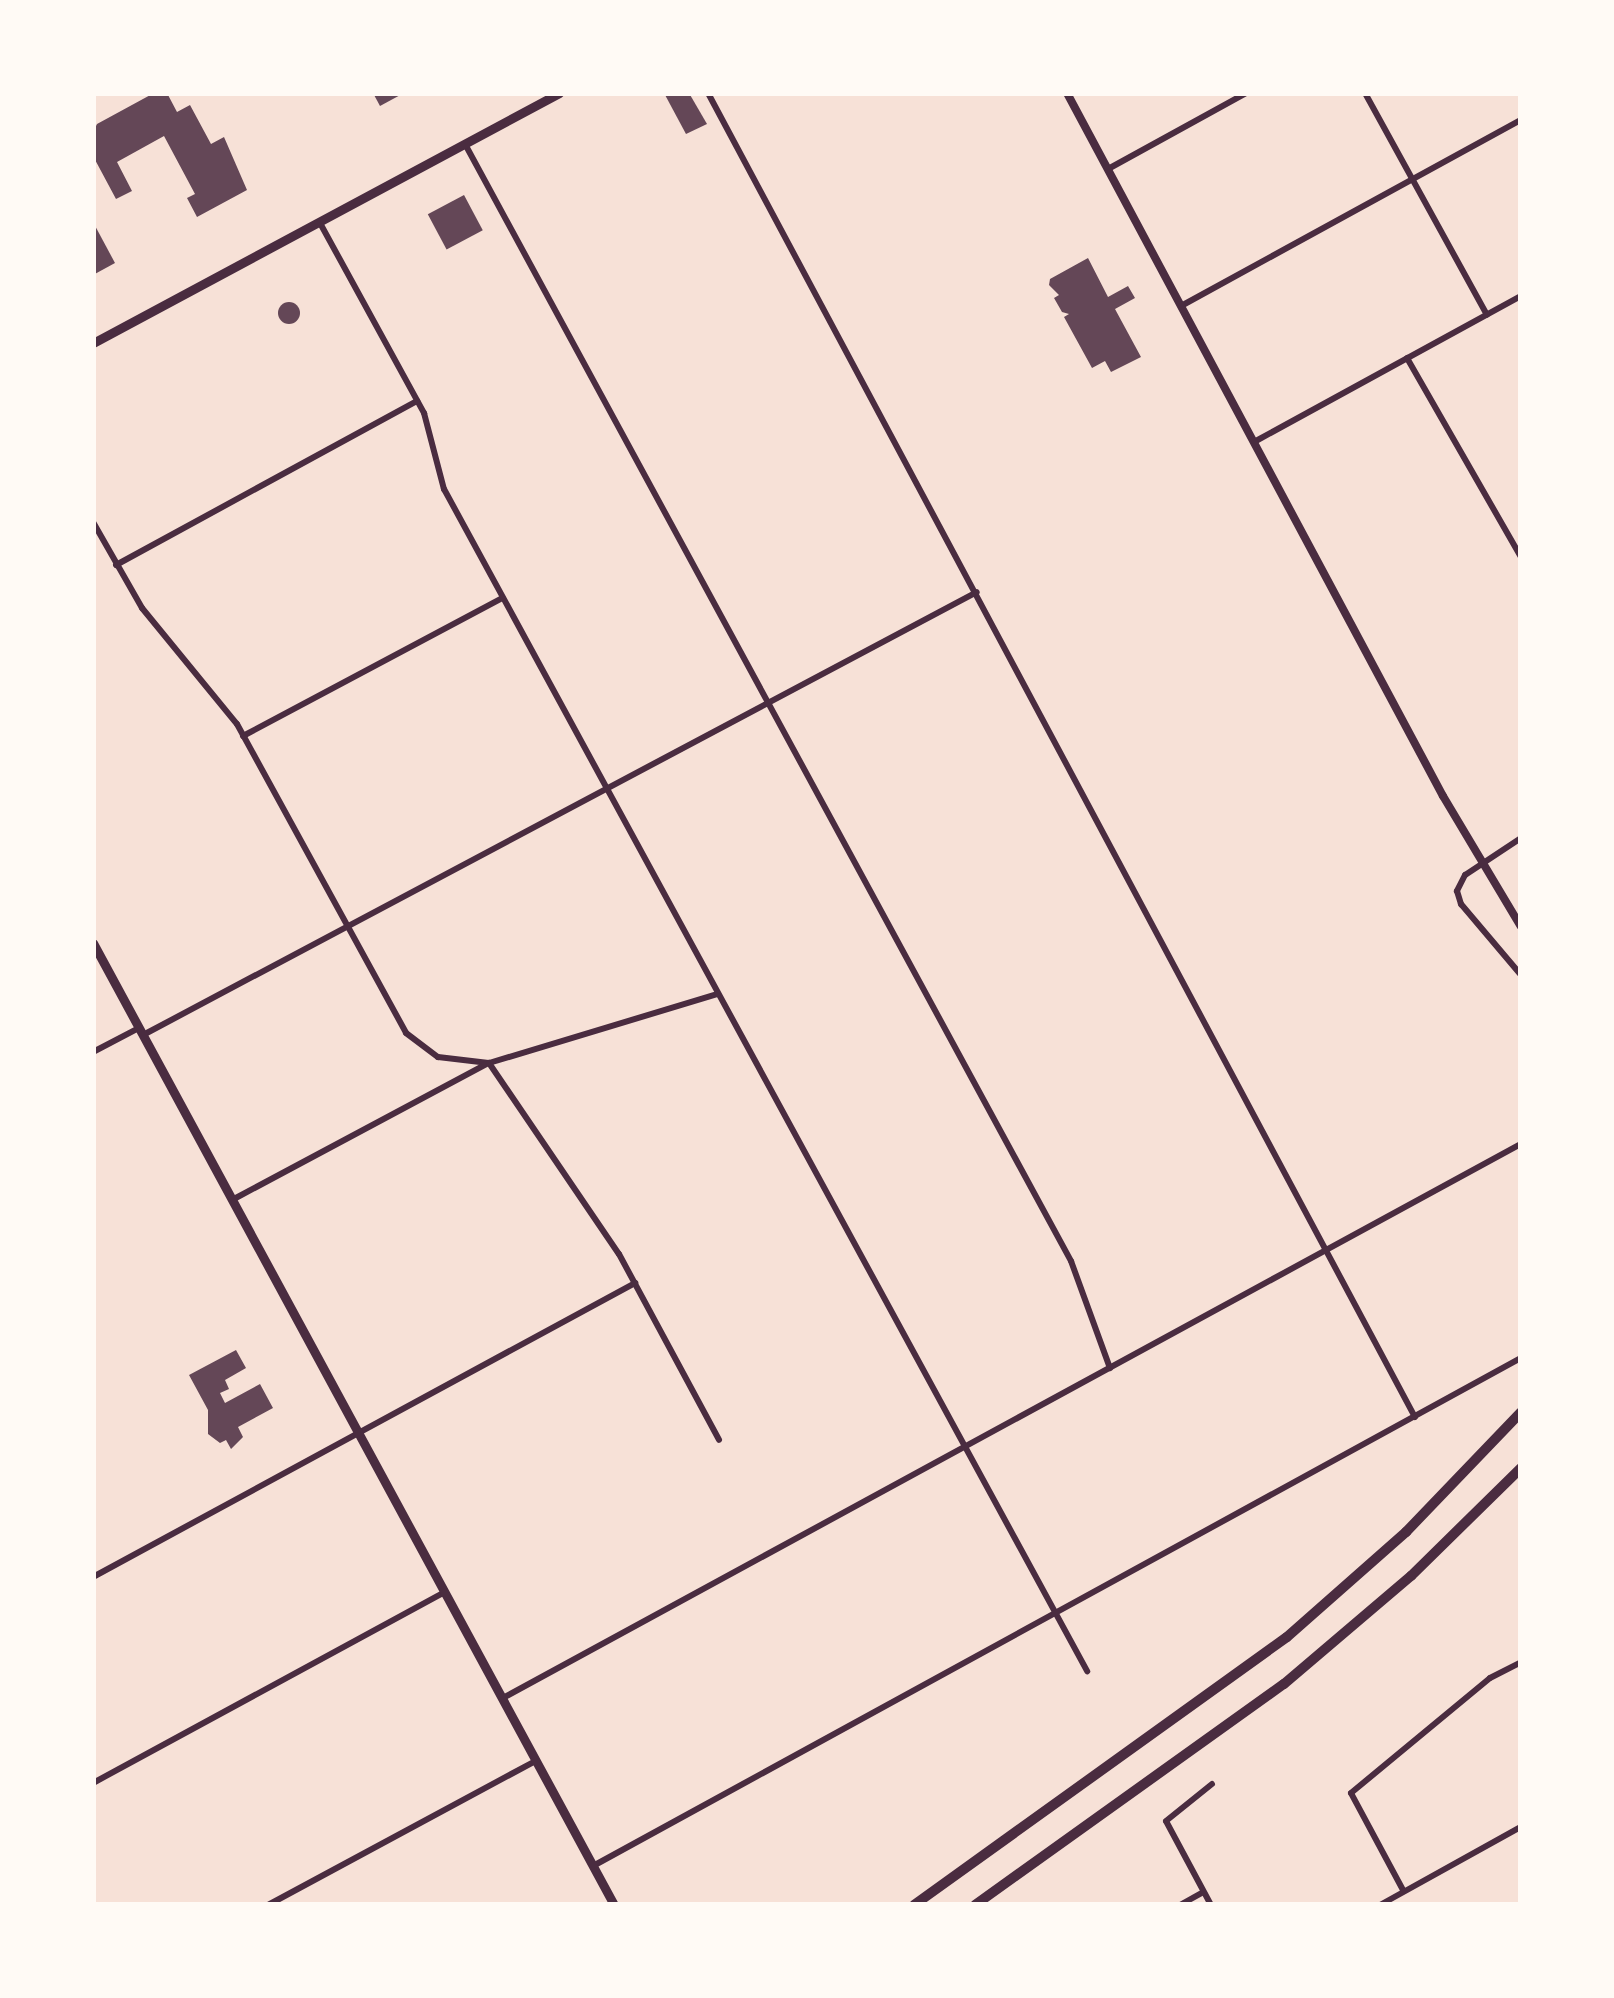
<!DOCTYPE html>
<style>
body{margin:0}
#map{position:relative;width:1614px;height:1998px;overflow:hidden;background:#f7e1d7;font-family:"Space Grotesk",sans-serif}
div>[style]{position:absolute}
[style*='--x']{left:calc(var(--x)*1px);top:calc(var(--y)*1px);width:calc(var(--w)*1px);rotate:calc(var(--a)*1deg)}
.building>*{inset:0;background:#644757;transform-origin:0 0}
.round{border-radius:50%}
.minor>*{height:6px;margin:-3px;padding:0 3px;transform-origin:3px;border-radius:3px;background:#4a2c40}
.tertiary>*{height:8px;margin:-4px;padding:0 4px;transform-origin:4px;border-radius:4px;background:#4a2c40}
.secondary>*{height:9px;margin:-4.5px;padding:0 4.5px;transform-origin:4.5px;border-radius:4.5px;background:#4a2c40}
.primary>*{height:9px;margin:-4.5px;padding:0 4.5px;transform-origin:4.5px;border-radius:4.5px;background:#4a2c40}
.motorway>*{height:10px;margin:-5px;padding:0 5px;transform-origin:5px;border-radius:5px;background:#4a2c40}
span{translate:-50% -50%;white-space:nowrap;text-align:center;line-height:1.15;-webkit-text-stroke:9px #fffaf5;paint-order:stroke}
.frame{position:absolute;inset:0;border:96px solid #fffaf5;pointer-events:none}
</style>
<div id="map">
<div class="building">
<i style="clip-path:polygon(154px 93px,167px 93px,177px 112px,190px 105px,211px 144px,224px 137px,247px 190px,197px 217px,187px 198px,195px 194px,164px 136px,117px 162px,132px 191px,116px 199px,93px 156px,93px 132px,97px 124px)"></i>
<i style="clip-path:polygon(373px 93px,404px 93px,380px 106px)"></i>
<i style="clip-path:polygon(664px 93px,689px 93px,707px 124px,686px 134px)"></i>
<i style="left:464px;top:195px;width:40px;height:41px;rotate:62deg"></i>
<i style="clip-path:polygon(93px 222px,115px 263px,93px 275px)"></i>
<i style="clip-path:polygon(1088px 258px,1108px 297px,1128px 286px,1135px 298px,1115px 309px,1141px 357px,1111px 372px,1105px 361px,1092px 368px,1064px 317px,1069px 314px,1062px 312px,1054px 298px,1059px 295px,1049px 285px,1050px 279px)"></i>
<i class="round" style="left:278px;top:302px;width:22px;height:22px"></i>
<i style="clip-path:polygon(236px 1350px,246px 1368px,225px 1380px,229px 1389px,220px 1393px,225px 1403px,260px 1384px,273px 1408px,238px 1427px,243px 1437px,231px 1449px,226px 1440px,220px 1443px,208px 1434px,208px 1410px,189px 1375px)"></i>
</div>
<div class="minor">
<i style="--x:708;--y:93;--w:1501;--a:61.9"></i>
<i style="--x:1365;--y:93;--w:253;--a:61.2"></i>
<i style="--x:465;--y:144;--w:1271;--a:61.52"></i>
<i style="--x:1071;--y:1261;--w:114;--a:70"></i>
<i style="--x:1108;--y:169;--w:158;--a:-28.8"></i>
<i style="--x:320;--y:223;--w:217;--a:61.3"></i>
<i style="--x:424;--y:413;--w:79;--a:75.3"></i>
<i style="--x:444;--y:489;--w:1346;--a:61.45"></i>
<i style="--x:1181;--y:306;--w:388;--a:-28.7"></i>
<i style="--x:1407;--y:358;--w:229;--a:60.2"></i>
<i style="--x:1254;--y:442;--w:304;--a:-28.7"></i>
<i style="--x:93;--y:522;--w:99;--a:60.3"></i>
<i style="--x:142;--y:608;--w:150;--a:50.7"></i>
<i style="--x:237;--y:724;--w:352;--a:61.3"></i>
<i style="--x:406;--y:1033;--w:40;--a:37"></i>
<i style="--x:438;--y:1057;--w:51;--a:6.7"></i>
<i style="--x:489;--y:1063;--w:231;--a:55.8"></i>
<i style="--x:619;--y:1254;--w:211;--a:61.7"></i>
<i style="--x:116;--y:565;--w:343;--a:-28.6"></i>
<i style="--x:243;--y:736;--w:294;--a:-28"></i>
<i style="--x:1521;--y:838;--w:67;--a:146.5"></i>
<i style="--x:1465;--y:875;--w:18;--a:117"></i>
<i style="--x:1457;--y:891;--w:14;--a:73"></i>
<i style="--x:1461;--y:904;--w:93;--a:49.8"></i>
<i style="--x:143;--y:1035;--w:944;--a:-27.98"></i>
<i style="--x:93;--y:1052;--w:52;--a:-27.6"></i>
<i style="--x:232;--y:1200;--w:291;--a:-28.1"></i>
<i style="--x:489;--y:1063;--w:239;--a:-16.8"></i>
<i style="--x:93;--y:1577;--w:617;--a:-28.48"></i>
<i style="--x:503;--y:1698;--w:1159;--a:-28.56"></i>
<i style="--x:93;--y:1783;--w:398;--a:-28.5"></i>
<i style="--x:593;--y:1866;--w:1058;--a:-28.7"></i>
<i style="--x:1403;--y:1890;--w:110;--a:-118.2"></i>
<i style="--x:1351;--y:1793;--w:180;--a:-39.6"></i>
<i style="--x:1490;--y:1678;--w:35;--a:-27"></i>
<i style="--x:268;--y:1905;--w:302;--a:-28.3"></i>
<i style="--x:1180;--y:1905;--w:26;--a:-29"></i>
<i style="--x:1211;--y:1905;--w:95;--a:-118.2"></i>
<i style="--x:1166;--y:1821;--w:59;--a:-38.8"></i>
<i style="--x:1380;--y:1905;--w:161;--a:-29"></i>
</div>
<div class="tertiary">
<i style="--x:1067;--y:93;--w:797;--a:61.86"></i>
<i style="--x:1443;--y:796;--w:152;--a:59.2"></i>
</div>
<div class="secondary">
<i style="--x:93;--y:943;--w:1094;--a:61.56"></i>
</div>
<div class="primary">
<i style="--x:93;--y:343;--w:529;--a:-28.21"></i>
</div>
<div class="motorway">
<i style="--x:914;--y:1905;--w:459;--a:-35.7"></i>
<i style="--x:1287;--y:1637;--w:159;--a:-41.4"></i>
<i style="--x:1406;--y:1532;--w:166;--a:-46.2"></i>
<i style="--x:975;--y:1905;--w:380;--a:-35.6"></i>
<i style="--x:1284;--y:1684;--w:167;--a:-40.4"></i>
<i style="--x:1411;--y:1576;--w:154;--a:-44.5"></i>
</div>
<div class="frame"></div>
</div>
